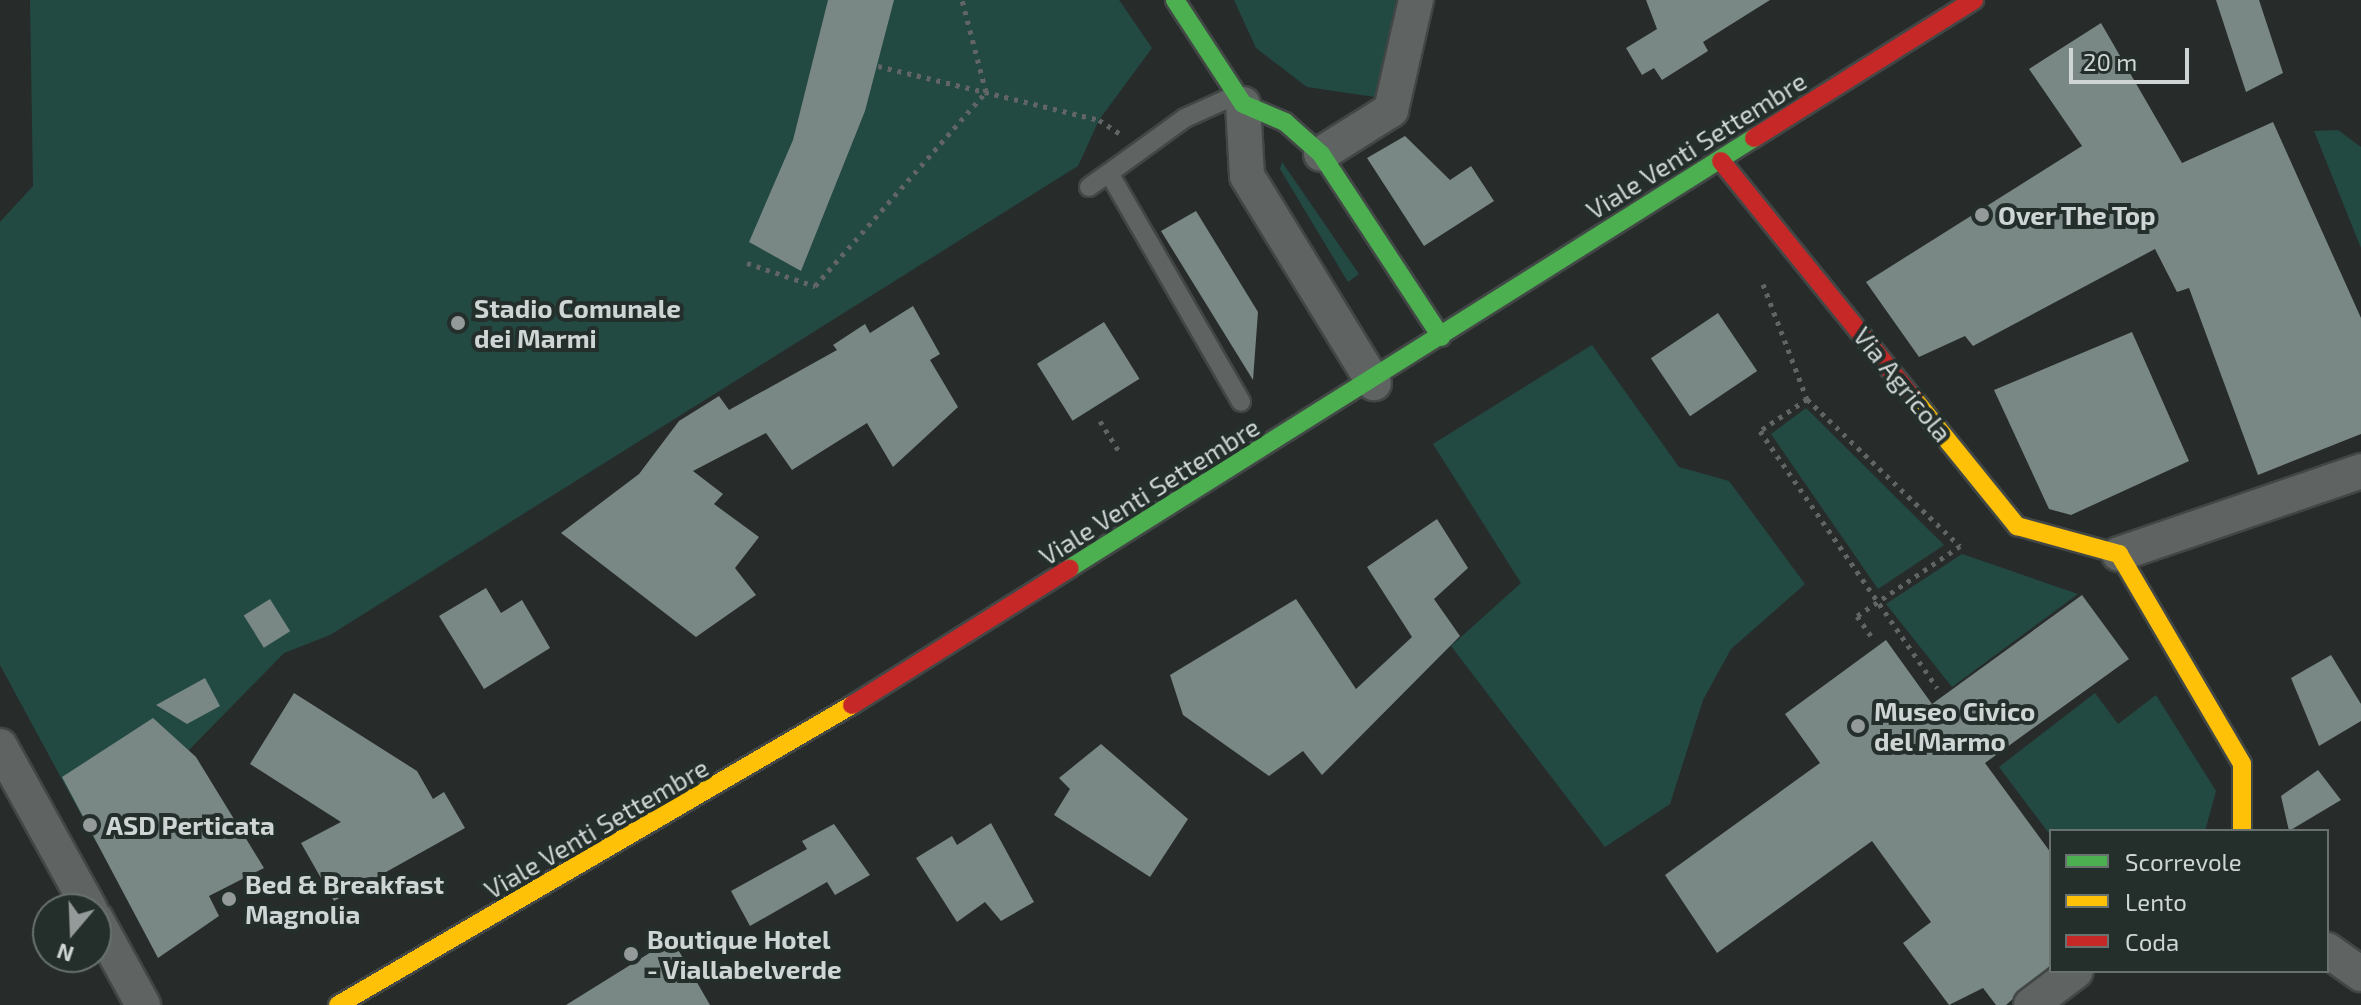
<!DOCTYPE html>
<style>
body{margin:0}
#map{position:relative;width:2361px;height:1005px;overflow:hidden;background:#272c2b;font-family:"Exo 2",sans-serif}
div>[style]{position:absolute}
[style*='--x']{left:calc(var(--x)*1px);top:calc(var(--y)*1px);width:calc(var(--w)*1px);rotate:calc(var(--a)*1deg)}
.green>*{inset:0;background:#234943}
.building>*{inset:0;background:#798785;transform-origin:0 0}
.path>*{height:5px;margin-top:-2.5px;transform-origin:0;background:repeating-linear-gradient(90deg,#626565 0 4px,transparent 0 10px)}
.roads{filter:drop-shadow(2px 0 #424746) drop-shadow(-2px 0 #424746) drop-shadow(0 2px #424746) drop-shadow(0 -2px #424746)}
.lane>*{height:18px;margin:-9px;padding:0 9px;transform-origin:9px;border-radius:9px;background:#5f6463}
.street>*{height:34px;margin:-17px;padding:0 17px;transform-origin:17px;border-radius:17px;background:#5f6463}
.fast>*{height:18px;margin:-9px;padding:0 9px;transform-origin:9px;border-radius:9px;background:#4caf50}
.slow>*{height:18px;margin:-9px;padding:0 9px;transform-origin:9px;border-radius:9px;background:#ffc107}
.jam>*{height:18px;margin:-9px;padding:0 9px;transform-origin:9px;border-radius:9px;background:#c62828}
.dots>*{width:22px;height:22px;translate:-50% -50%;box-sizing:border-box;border:4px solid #242f2c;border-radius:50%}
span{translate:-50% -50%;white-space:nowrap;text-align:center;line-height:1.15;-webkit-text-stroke:8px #242f2c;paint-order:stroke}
.street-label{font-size:26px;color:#cfd5d4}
.poi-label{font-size:26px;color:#cfd5d4;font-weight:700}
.left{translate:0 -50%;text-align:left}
.legend{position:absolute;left:2049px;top:829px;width:280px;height:144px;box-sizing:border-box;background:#242f2c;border:2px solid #68716f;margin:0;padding:10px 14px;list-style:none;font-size:24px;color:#cfd5d4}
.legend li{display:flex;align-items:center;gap:16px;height:40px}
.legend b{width:40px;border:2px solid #68716f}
.north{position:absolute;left:32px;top:893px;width:80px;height:80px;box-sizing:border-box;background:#242f2c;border:2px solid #68716f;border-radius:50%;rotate:199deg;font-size:22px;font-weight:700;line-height:32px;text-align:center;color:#cfd5d4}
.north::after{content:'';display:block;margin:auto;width:28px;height:36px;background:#949a99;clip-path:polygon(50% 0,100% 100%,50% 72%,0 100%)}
.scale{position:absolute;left:2069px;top:48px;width:120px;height:36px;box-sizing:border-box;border:4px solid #cfd5d4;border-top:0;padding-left:10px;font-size:24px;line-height:28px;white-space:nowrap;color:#cfd5d4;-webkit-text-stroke:6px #242f2c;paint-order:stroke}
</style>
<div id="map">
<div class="green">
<i style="clip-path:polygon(30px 0,1119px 0,1152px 48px,1099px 120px,1078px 166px,330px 635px,284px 653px,97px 844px,0 665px,0 222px,33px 186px)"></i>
<i style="clip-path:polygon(1234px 0,1396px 0,1382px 98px,1307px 87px,1256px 48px)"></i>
<i style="clip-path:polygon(2338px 130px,2361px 147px,2361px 248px,2314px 131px)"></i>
<i style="clip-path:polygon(1282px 162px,1359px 274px,1348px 282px,1280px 169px)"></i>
<i style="clip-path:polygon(1592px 345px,1679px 467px,1729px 481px,1805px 584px,1731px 649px,1703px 700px,1670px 804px,1605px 847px,1451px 646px,1521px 583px,1433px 444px)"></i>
<i style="clip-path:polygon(1806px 408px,1944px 545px,1878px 589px,1771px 434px)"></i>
<i style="clip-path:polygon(1962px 554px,2078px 594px,1952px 687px,1886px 604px)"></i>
<i style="clip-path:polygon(2095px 693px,2118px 724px,2156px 695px,2216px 791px,2205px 831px,2051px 836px,1999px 767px)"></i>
</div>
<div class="building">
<i style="clip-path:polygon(828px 0,894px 0,865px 111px,801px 271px,749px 242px,793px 140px)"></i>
<i style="clip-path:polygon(1646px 0,1770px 0,1703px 42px,1708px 51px,1662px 80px,1654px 68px,1642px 75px,1626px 48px,1657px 29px)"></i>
<i style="clip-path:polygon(2216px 0,2259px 0,2283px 73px,2246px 92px)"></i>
<i style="clip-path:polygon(2101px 23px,2182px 163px,2273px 122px,2361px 318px,2361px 434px,2258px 475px,2189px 288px,2177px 292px,2155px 249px,1973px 346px,1965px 336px,1919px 357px,1866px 282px,2082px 146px,2029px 69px)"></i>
<i style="clip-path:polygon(1405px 136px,1450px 180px,1471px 166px,1494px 201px,1424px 246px,1367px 158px)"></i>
<i style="clip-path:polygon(1196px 211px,1258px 312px,1253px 380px,1161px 231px)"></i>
<i style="clip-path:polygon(913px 306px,940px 354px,930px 360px,958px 407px,893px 467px,867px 423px,792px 470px,766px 433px,693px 471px,723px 494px,714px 504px,759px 537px,735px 568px,756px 595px,696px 637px,561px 533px,639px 474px,679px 421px,719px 396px,729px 410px,837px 350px,833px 345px,865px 324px,870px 333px)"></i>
<i style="left:1718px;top:313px;width:70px;height:81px;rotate:56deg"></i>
<i style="left:1104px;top:322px;width:67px;height:79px;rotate:58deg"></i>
<i style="clip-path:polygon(2132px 332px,2189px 461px,2071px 515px,2049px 509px,1994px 390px)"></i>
<i style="clip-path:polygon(1437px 519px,1468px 568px,1434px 599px,1460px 636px,1322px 775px,1303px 751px,1269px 776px,1183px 715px,1170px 675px,1296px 599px,1356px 689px,1412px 637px,1367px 567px)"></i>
<i style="clip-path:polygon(486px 588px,501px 613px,522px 600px,550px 648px,484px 689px,439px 616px)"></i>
<i style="clip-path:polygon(2082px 595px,2129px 659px,1985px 763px,2051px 853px,2051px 965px,2006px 1005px,1996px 1005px,1983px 988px,1949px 1005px,1903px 943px,1931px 922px,1872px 841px,1717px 953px,1665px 875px,1820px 763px,1785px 714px,1886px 640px,1932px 704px)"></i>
<i style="left:270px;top:599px;width:38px;height:31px;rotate:58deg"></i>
<i style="clip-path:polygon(2331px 655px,2361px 704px,2361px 721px,2319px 746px,2291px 678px)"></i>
<i style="clip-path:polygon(205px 678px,220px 706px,187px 724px,156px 705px)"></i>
<i style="clip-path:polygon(294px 693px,417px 771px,433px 799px,444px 792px,465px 828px,334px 901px,301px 843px,341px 822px,250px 764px)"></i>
<i style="clip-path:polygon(153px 718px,196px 757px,264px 868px,209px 896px,219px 916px,158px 958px,62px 777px)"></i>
<i style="clip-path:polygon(1101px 744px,1188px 819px,1150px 877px,1054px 815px,1070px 789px,1059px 778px)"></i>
<i style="clip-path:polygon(2318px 770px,2341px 800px,2289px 831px,2281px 796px)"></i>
<i style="clip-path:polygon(991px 823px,1034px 902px,1001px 921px,985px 902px,957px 922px,916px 858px,952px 836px,957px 845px)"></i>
<i style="clip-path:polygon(834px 824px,870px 875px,835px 895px,827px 882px,750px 926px,731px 891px,807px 849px,802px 841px)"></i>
<i style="clip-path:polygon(672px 939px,710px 1005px,566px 1005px)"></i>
</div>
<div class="path">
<i style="--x:878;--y:66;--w:228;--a:13.7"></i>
<i style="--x:1099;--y:120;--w:24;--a:33"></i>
<i style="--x:747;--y:263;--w:72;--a:18.7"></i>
<i style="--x:815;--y:286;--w:259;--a:-48.6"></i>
<i style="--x:986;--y:92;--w:95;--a:-104.6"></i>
<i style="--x:1763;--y:284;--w:123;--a:69.1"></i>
<i style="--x:1807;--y:399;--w:57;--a:145.8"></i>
<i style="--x:1760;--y:431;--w:312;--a:55.4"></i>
<i style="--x:1807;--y:399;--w:212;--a:43.9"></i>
<i style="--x:1960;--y:546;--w:125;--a:145.8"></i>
<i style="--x:1857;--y:616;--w:28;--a:55"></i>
<i style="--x:1100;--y:421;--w:36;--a:58"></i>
<i style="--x:86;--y:829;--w:19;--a:-25"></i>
</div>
<div class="roads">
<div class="lane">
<i style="--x:1236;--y:95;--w:56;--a:155.7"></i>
<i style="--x:1185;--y:118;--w:94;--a:144.1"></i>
<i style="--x:1109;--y:173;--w:264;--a:60"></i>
<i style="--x:1089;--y:187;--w:24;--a:-35"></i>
</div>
<div class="street">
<i style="--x:1243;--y:104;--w:72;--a:86.8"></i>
<i style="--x:1247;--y:176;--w:243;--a:58.5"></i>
<i style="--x:1321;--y:154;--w:83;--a:-32.2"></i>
<i style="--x:1391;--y:110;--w:113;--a:-77.2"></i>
<i style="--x:2119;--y:554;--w:256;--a:-18.9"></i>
<i style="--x:0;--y:746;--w:186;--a:61.1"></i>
<i style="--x:96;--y:919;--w:98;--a:61.3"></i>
<i style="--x:2327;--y:950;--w:42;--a:35.2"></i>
<i style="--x:2031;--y:1005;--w:56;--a:-37.1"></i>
</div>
<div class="fast">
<i style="--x:1175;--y:0;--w:124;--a:56.8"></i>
<i style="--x:1243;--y:104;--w:46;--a:23.2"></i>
<i style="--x:1285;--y:122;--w:48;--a:41.6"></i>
<i style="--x:1321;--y:154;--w:219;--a:56.7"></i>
<i style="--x:1070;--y:568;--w:808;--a:-32.16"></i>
</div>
<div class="slow">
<i style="--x:1914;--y:399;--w:164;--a:51"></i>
<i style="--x:2017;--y:526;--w:106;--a:15.4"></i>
<i style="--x:2119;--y:554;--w:243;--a:59.6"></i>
<i style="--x:2242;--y:764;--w:67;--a:90"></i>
<i style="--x:338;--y:1005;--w:595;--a:-30.27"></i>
</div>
<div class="jam">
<i style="--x:1754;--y:138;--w:260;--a:-32.1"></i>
<i style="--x:1721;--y:161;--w:306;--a:51"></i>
<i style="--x:852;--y:705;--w:257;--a:-32.1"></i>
</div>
</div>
<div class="dots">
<i style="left:1982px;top:215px;background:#949a99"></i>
<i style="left:458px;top:323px;background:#949a99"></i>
<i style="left:1858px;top:726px;background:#949a99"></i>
<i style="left:90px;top:825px;background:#949a99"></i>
<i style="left:229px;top:899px;background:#949a99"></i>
<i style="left:631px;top:954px;background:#949a99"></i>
</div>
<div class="street-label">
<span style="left:1696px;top:145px;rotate:-32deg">Viale Venti Settembre</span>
<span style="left:1903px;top:384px;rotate:51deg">Via Agricola</span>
<span style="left:1149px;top:491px;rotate:-32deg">Viale Venti Settembre</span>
<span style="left:596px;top:828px;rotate:-30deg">Viale Venti Settembre</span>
</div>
<div class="poi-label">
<span class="left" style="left:1998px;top:215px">Over The Top</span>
<span class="left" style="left:474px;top:323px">Stadio Comunale<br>dei Marmi</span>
<span class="left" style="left:1874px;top:726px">Museo Civico<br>del Marmo</span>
<span class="left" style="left:106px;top:825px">ASD Perticata</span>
<span class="left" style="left:245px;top:899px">Bed &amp; Breakfast<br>Magnolia</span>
<span class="left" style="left:647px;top:954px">Boutique Hotel<br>- Viallabelverde</span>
</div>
<ul class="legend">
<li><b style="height:10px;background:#4caf50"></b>Scorrevole</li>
<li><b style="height:10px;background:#ffc107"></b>Lento</li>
<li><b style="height:10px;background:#c62828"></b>Coda</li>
</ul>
<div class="north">N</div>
<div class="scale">20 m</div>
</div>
